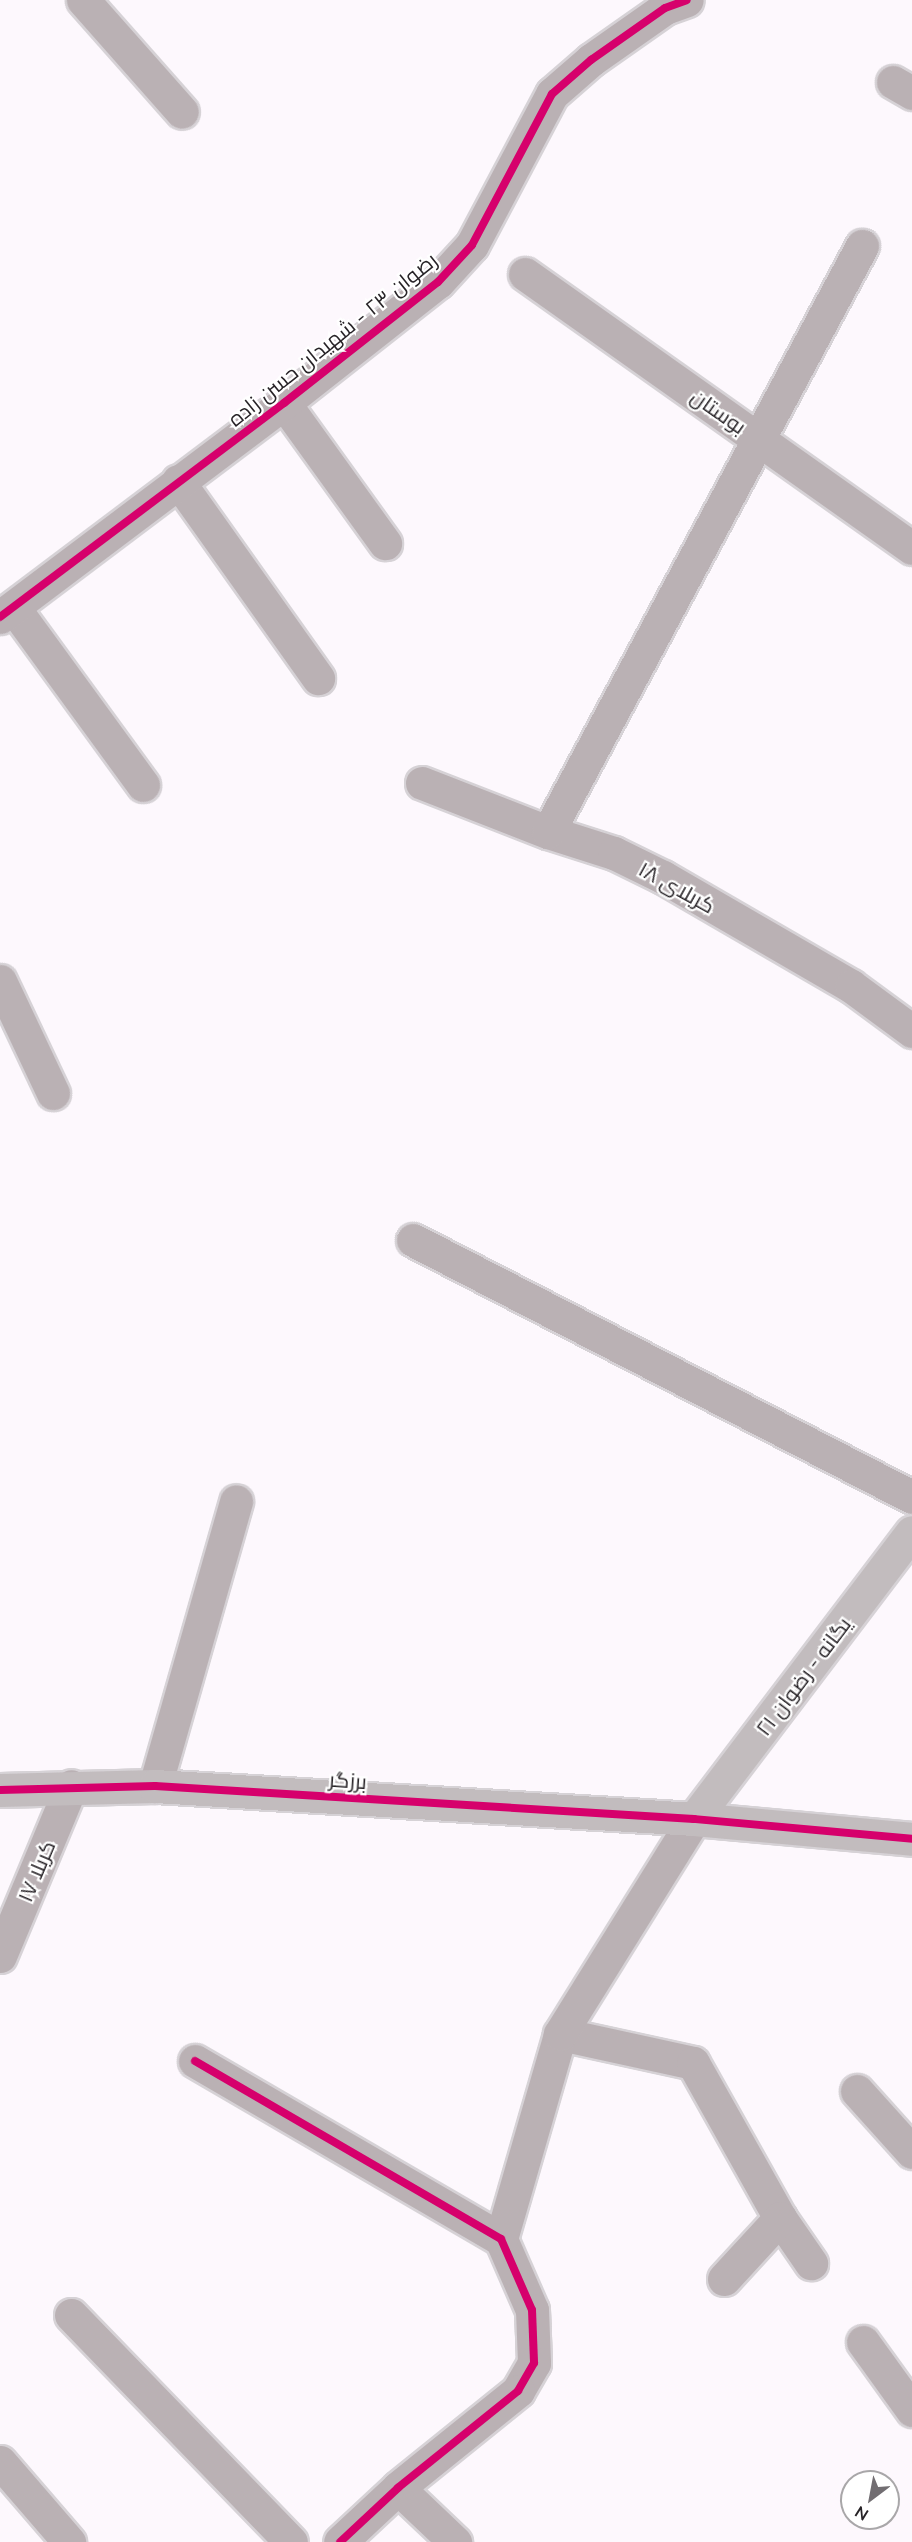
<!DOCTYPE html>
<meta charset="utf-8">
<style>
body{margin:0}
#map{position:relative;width:912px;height:2542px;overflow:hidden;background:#fdf8fd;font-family:Mulish,Cairo,sans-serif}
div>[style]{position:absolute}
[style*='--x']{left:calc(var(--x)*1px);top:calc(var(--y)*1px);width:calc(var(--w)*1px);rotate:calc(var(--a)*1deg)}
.roads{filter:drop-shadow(2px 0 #d6d2d6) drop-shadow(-2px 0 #d6d2d6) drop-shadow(0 2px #d6d2d6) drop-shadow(0 -2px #d6d2d6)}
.street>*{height:33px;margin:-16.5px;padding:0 16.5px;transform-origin:16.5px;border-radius:16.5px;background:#bab1b4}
.secondary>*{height:33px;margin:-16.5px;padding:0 16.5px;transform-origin:16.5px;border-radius:16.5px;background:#c2bcbe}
.cycleway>*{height:8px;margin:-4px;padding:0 4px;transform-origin:4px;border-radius:4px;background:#d6006c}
span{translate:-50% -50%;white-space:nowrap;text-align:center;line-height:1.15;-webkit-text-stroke:4.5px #fff;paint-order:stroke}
.street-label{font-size:21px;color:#272327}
.north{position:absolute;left:840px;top:2470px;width:60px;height:60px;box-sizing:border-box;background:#fff;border:2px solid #a9a7a9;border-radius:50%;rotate:212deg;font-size:16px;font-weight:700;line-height:24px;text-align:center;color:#272327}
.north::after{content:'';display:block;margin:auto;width:21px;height:27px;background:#726e72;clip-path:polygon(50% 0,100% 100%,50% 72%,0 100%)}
</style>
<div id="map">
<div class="roads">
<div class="street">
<i style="--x:83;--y:0;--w:149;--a:48.5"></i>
<i style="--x:893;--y:82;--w:22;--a:30"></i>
<i style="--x:525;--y:274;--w:474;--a:35.3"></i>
<i style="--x:284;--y:403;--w:173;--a:54.2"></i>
<i style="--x:178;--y:481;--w:242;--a:54.6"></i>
<i style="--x:14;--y:608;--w:219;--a:53.9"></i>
<i style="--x:0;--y:617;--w:356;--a:-37"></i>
<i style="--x:284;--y:403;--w:196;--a:-38.2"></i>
<i style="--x:438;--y:282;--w:50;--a:-47.4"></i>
<i style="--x:472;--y:245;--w:171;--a:-62.1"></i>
<i style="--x:552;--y:94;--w:52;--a:-41.1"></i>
<i style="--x:591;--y:60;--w:90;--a:-35.1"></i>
<i style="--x:665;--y:8;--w:23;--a:-20"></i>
<i style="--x:422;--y:783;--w:135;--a:21.3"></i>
<i style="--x:548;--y:832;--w:69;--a:17.7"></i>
<i style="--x:614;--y:853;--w:55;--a:26.1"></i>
<i style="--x:663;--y:877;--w:217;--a:30.1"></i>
<i style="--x:851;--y:986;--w:76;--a:36.4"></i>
<i style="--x:548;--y:832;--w:665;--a:-61.82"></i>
<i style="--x:0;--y:981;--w:124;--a:64.7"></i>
<i style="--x:413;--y:1240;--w:561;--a:27.25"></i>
<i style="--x:155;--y:1786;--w:296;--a:-74.1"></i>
<i style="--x:0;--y:1956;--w:184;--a:-67.3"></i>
<i style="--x:560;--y:2034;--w:136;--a:12.3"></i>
<i style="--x:693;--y:2063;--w:178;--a:60.7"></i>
<i style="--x:780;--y:2218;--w:55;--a:55.4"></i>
<i style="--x:195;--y:2061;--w:354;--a:30.2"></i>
<i style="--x:501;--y:2239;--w:77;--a:66.4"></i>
<i style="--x:532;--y:2310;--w:53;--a:87.8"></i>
<i style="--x:534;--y:2363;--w:32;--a:120"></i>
<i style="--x:518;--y:2391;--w:154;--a:141.1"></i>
<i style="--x:398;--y:2488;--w:79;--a:137"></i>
<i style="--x:857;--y:2091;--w:82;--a:48"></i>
<i style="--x:501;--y:2239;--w:213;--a:-73.9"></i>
<i style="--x:560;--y:2034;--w:253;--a:-58.1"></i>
<i style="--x:724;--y:2279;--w:83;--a:-47.4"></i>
<i style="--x:71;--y:2315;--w:316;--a:45.9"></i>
<i style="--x:863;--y:2342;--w:84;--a:54.2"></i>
<i style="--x:0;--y:2462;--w:106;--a:49.2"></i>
<i style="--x:398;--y:2488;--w:79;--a:43.5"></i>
</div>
<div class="secondary">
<i style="--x:0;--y:1790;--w:155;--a:-1.5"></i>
<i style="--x:155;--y:1786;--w:540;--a:3.5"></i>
<i style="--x:694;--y:1819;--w:219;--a:5.2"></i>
<i style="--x:694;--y:1819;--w:360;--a:-52.8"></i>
</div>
</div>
<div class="cycleway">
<i style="--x:0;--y:617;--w:356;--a:-37"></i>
<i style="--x:284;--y:403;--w:196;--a:-38.2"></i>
<i style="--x:438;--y:282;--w:50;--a:-47.4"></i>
<i style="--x:472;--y:245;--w:171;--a:-62.1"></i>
<i style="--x:552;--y:94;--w:52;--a:-41.1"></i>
<i style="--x:591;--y:60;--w:90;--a:-35.1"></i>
<i style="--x:665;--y:8;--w:23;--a:-20"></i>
<i style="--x:0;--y:1790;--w:155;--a:-1.5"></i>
<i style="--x:155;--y:1786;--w:540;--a:3.5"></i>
<i style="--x:694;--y:1819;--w:219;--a:5.2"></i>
<i style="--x:195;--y:2061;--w:354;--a:30.2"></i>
<i style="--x:501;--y:2239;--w:77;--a:66.4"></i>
<i style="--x:532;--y:2310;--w:53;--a:87.8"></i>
<i style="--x:534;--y:2363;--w:32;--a:120"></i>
<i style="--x:518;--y:2391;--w:154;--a:141.1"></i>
<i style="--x:398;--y:2488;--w:79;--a:137"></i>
</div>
<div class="street-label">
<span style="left:332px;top:339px;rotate:-39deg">رضوان ۲۳ - شهیدان حسن زاده</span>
<span style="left:719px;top:411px;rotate:35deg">بوستان</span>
<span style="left:677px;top:887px;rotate:29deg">کربلای ۱۸</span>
<span style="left:803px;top:1676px;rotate:-53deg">یگانه - رضوان ۲۱</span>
<span style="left:348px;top:1780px;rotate:4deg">برزگر</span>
<span style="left:36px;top:1871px;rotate:-67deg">کربلا ۱۷</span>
</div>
<div class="north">N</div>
</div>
